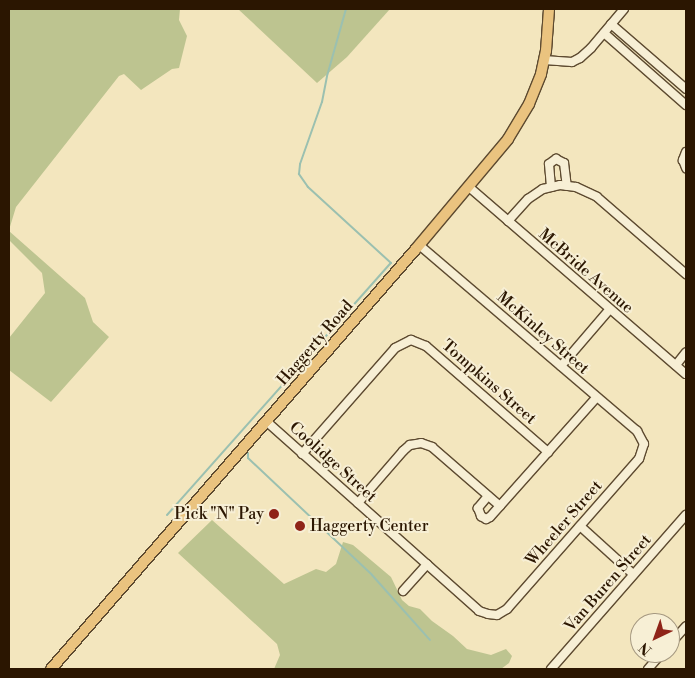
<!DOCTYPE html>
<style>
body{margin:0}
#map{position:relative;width:695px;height:678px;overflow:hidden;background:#f3e6be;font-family:"Libre Bodoni",serif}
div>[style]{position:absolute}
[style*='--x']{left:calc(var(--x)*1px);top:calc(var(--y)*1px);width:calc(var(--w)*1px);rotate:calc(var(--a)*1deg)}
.green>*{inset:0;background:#bdc490}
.stream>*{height:2px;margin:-1px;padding:0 1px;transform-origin:1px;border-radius:1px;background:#9bc0b0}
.roads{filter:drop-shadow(1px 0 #5d4a30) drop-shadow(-1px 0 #5d4a30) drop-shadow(0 1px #5d4a30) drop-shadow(0 -1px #5d4a30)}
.minor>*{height:8px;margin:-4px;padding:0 4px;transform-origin:4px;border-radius:4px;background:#f7efd5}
.major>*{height:10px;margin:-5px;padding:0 5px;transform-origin:5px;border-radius:5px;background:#eac37f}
.dots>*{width:14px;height:14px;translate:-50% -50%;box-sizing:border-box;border:2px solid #f7efd5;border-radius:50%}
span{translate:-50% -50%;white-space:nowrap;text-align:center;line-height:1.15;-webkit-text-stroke:4px #f7efd5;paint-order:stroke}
.street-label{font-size:16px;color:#2b1601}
.poi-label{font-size:16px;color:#2b1601}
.right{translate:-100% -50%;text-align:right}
.left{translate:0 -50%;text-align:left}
.frame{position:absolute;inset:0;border:10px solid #2b1601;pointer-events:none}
.north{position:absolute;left:630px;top:613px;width:50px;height:50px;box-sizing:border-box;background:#f7efd5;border:1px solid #a59880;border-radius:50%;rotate:222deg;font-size:14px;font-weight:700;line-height:20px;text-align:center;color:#2b1601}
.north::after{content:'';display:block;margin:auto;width:18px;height:22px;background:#8f2418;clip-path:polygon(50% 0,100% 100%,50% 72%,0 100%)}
</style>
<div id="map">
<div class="green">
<i style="clip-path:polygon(9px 9px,180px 9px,179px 20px,187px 36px,179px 68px,172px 69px,141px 90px,124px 74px,119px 76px,16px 207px,9px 230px)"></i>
<i style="clip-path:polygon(238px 9px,390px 9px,347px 57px,317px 83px)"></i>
<i style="clip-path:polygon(9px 231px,85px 298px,93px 322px,109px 337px,51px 402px,9px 370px,9px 338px,45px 293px,42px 273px,9px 240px)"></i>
<i style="clip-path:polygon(212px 520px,284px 584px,316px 569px,326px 572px,336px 564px,343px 542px,353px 545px,391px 577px,402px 600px,409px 606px,420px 609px,432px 621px,453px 636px,467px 649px,491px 655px,506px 649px,512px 656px,509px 663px,501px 669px,274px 669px,280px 655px,277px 644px,178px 553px)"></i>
</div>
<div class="stream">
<i style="--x:248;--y:453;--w:5;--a:90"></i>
<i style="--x:248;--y:458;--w:170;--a:43.3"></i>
<i style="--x:372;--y:575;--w:87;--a:48.3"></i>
<i style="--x:167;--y:515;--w:337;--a:-48.4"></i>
<i style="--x:391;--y:263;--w:113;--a:-137.5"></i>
<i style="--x:308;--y:187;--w:16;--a:-125"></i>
<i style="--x:299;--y:174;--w:10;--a:-84"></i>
<i style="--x:300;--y:164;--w:66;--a:-70.5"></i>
<i style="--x:322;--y:102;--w:26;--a:-79"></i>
<i style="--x:327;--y:76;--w:70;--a:-74.2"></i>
</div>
<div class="roads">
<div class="minor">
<i style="--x:611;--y:24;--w:99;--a:40.9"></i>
<i style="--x:604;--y:33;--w:109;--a:41.3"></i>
<i style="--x:544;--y:60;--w:28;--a:4"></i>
<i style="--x:572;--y:62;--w:9;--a:-27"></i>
<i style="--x:580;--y:58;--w:15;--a:-42"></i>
<i style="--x:591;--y:48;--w:51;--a:-49.8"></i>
<i style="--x:686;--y:152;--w:9;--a:111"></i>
<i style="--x:683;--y:160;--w:9;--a:69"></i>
<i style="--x:469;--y:187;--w:286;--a:40.8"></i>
<i style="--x:551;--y:187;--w:23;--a:-95"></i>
<i style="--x:549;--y:164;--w:9;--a:-36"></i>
<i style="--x:556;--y:159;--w:9;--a:27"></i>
<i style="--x:564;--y:163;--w:23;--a:83"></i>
<i style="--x:508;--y:221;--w:30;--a:-48"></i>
<i style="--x:528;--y:199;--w:18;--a:-34"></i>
<i style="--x:543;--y:189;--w:17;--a:-13"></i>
<i style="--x:560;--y:185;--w:16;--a:7"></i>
<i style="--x:576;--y:187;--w:23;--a:25"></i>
<i style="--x:597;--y:197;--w:118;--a:40.9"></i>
<i style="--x:676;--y:365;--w:16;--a:-52"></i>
<i style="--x:561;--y:366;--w:74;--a:-49.4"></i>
<i style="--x:266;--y:421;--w:285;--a:41.7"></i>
<i style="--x:479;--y:611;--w:9;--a:18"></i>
<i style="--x:488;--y:614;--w:9;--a:6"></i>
<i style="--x:497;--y:615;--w:12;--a:-31"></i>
<i style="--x:507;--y:609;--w:200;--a:-48.7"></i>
<i style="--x:639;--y:459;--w:16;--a:-72"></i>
<i style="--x:644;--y:444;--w:15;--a:-118"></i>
<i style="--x:637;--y:431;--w:287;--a:-139.5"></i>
<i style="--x:302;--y:454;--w:141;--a:-48.7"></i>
<i style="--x:395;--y:348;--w:18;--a:-27"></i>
<i style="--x:411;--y:340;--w:16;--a:22"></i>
<i style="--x:426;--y:346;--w:162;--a:41"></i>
<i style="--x:488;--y:496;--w:16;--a:130"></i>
<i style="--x:478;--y:508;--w:9;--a:69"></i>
<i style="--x:481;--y:516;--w:6;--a:31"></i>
<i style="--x:486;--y:519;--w:4;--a:-27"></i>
<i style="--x:490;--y:517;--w:159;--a:-48.3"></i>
<i style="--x:358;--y:503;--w:69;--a:-49.1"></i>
<i style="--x:403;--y:451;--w:9;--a:-41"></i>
<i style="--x:410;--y:445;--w:11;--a:-10"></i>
<i style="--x:421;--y:443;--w:12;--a:20"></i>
<i style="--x:432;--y:447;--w:90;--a:40.9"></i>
<i style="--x:580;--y:526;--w:72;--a:42.2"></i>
<i style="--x:403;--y:591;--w:36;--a:-48"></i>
<i style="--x:670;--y:644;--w:24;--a:-48"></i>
<i style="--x:551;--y:669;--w:205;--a:-48.8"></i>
<i style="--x:648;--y:669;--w:21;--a:-49"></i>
</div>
<div class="major">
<i style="--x:51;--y:669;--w:555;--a:-49.02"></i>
<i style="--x:415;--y:250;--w:145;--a:-50"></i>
<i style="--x:508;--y:139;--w:41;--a:-59"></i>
<i style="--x:529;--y:104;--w:32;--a:-68"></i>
<i style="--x:541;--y:74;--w:24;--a:-78"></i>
<i style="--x:546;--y:51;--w:42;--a:-85.9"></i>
</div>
</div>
<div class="dots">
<i style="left:274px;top:514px;background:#8f2418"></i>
<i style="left:300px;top:526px;background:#8f2418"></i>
</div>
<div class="street-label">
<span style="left:586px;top:271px;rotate:41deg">McBride Avenue</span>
<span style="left:543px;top:333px;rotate:41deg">McKinley Street</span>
<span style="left:315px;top:343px;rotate:-49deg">Haggerty Road</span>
<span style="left:489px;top:382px;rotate:41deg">Tompkins Street</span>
<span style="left:333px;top:462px;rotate:42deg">Coolidge Street</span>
<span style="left:564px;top:523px;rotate:-49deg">Wheeler Street</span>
<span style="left:608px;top:583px;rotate:-49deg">Van Buren Street</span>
</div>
<div class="poi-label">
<span class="right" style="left:264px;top:514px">Pick "N" Pay</span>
<span class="left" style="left:310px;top:526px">Haggerty Center</span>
</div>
<div class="frame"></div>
<div class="north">N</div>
</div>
